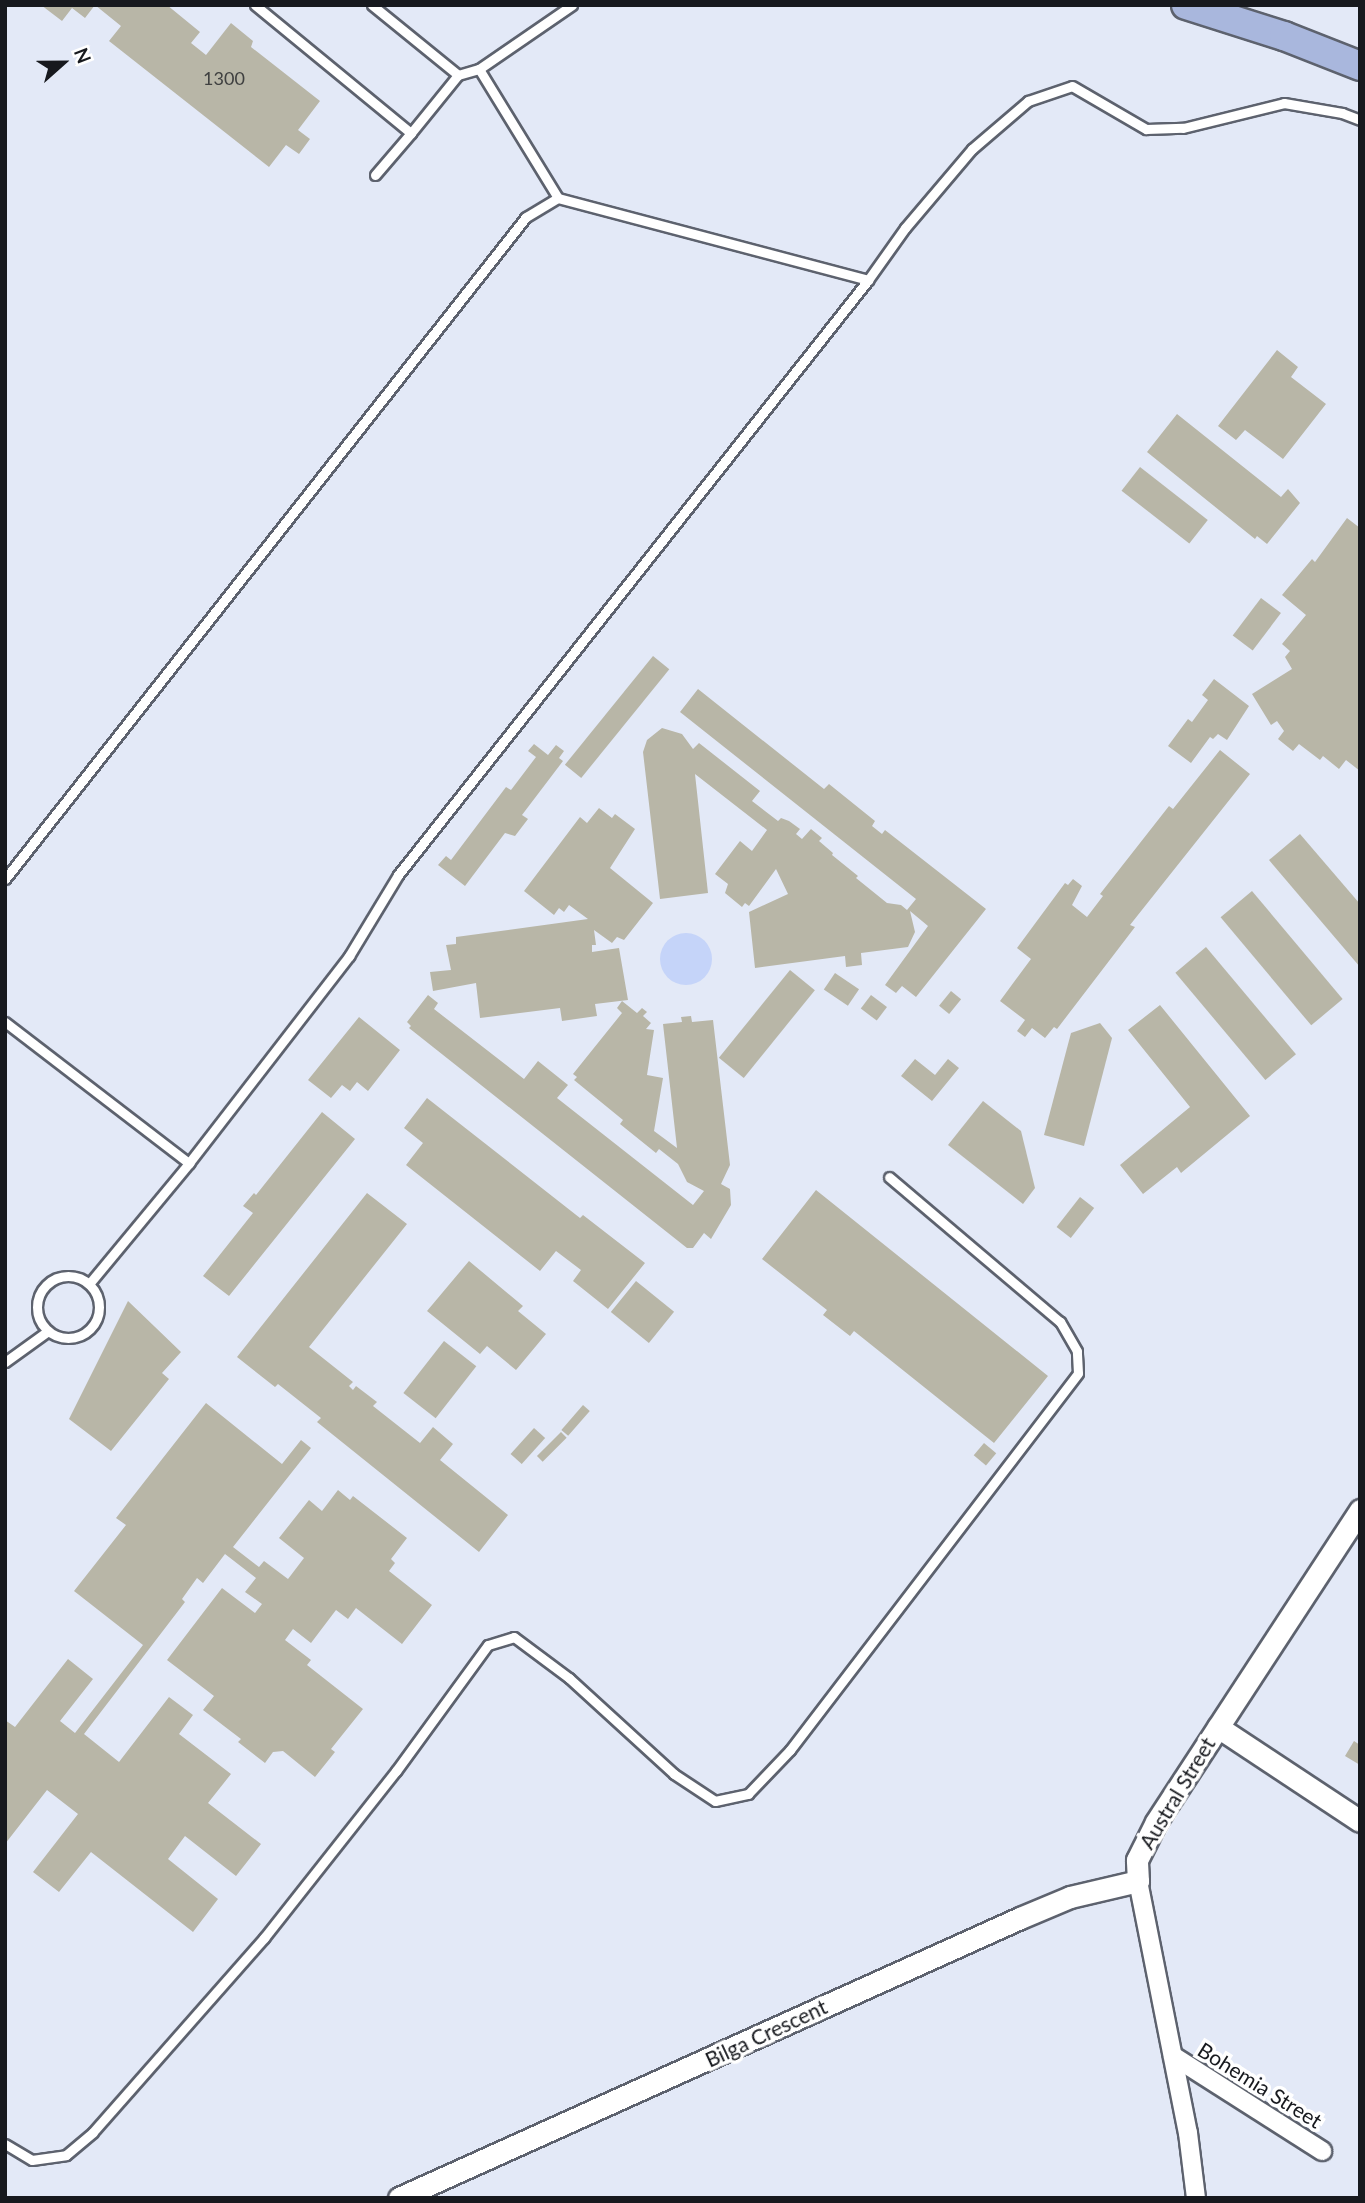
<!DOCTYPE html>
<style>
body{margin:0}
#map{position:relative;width:1365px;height:2203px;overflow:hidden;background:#e3e9f7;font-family:Lato,sans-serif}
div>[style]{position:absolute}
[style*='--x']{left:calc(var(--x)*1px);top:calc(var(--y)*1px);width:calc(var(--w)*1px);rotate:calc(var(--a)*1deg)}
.green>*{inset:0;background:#c5d4f9}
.round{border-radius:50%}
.building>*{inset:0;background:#b8b6a7;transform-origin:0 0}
.roads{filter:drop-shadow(2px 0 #5d626e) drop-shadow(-2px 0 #5d626e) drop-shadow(0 2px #5d626e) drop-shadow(0 -2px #5d626e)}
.service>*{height:9px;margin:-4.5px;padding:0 4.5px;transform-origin:4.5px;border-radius:4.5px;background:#fff}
.service>.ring{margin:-4.5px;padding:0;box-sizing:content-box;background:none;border:9px solid #fff;border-radius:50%}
.minor>*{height:18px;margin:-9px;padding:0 9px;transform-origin:9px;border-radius:9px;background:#fff}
.tertiary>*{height:21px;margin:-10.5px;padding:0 10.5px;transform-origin:10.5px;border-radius:10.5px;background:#fff}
.primary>*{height:28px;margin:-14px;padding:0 14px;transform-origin:14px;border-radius:14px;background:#a9b7dd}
span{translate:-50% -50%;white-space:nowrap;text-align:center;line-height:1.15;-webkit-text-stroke:7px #fff;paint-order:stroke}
.number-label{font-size:18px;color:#3f4040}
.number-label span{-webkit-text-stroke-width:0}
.street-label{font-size:21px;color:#17191e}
.frame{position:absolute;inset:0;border:7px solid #17191e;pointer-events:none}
.north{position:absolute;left:28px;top:28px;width:70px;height:70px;-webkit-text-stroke:5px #fff;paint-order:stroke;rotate:69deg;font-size:19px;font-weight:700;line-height:28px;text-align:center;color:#17191e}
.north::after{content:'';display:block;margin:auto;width:24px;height:32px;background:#17191e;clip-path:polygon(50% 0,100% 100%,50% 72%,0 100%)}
</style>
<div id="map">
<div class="green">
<i class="round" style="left:660px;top:933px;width:52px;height:52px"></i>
</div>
<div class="building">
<i style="clip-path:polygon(41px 5px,167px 5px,200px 32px,191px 43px,206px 55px,231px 23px,253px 41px,251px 47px,320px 101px,298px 130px,310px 139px,299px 154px,286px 145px,269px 167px,109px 41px,121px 26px,95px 5px,85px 18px,72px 8px,62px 21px)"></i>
<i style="clip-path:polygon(1277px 350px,1298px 367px,1291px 377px,1326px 404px,1283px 459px,1245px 430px,1236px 440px,1218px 426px)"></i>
<i style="clip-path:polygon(1177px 414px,1281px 497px,1288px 489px,1300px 503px,1267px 544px,1257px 536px,1255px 539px,1147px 452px)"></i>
<i style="left:1140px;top:467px;width:86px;height:30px;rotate:38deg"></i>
<i style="clip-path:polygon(1347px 518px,1360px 528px,1360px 771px,1346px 760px,1339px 769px,1323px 756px,1320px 760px,1299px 744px,1293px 751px,1278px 739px,1284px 731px,1277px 721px,1271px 725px,1252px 694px,1292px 669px,1285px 657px,1290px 651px,1282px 644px,1306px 615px,1282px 595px,1312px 559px,1315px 562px)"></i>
<i style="left:1261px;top:598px;width:25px;height:47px;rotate:37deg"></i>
<i style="left:653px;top:656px;width:21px;height:140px;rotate:39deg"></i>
<i style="clip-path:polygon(1214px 679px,1249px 706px,1227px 740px,1218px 734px,1213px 739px,1210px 737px,1191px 763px,1168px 746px,1188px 719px,1192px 722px,1208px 700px,1202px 695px)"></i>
<i style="clip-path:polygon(698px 689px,824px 789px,829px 784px,875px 821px,872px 826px,882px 834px,885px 830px,986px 909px,916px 997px,902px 986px,896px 993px,885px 985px,928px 926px,910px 911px,915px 932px,908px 947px,861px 953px,862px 965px,846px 967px,845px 956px,755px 968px,749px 912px,788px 894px,776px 869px,749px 906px,745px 903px,742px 907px,725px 893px,728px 884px,715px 874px,740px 841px,752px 851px,767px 830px,695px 774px,708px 893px,660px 899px,643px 752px,647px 740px,662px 728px,682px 734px,693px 749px,699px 743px,760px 791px,752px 801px,778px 821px,781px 818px,789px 821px,800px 829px,796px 834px,802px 839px,811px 829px,822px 838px,819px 841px,833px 853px,832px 855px,858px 876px,856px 878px,887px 903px,901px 905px,907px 910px,916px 899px,680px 712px)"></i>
<i style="clip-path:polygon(534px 744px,548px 755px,556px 745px,564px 751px,559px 758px,563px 761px,522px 815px,528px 819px,515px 836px,505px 833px,465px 886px,438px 865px,446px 856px,451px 860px,506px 787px,511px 790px,536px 757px,528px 751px)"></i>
<i style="clip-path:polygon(1220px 750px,1250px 774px,1130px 925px,1135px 927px,1057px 1029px,1054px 1027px,1045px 1038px,1032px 1028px,1025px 1037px,1017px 1031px,1025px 1020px,1000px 1001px,1031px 959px,1017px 948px,1065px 883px,1068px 885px,1073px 879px,1082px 886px,1072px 905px,1087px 917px,1103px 896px,1100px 894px,1169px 806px,1173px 809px)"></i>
<i style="clip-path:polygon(599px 808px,612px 818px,615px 814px,635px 829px,610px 868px,653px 903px,624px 940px,617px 937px,612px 943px,594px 930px,596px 945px,592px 945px,592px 952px,619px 948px,628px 1000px,595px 1004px,597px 1016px,562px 1021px,560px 1008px,480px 1018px,476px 983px,433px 991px,430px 972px,451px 970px,446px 945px,456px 944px,456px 937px,588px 919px,569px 905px,564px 912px,559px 908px,554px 915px,524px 891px,580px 817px,587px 823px)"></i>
<i style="clip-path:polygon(1300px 834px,1360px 904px,1360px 967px,1269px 860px)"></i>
<i style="left:1252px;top:891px;width:141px;height:41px;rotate:50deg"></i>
<i style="left:1206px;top:947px;width:140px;height:40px;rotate:50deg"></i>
<i style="left:790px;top:970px;width:32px;height:113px;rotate:39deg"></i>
<i style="left:835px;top:973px;width:29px;height:20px;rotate:34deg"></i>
<i style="left:951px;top:991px;width:13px;height:19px;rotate:39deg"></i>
<i style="clip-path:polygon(428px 995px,438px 1003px,434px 1009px,524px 1079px,538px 1061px,568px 1085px,557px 1098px,693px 1205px,704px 1191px,687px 1182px,678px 1164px,659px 1149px,656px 1153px,620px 1124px,623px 1120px,574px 1080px,577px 1077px,573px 1074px,622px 1013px,617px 1008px,622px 1001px,637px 1013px,642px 1008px,647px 1012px,643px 1016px,651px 1023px,646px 1029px,654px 1030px,647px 1075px,663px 1078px,654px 1131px,677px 1148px,663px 1024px,682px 1022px,681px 1017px,691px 1016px,692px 1022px,713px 1020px,730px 1165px,721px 1184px,730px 1189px,731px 1205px,711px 1239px,704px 1233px,693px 1248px,687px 1248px,409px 1028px,411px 1026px,407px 1022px)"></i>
<i style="left:871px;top:995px;width:20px;height:17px;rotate:37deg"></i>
<i style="clip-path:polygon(1160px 1005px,1250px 1116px,1181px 1173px,1177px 1167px,1143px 1194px,1120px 1165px,1190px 1107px,1128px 1030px)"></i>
<i style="clip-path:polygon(359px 1017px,400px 1050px,368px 1091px,357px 1082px,350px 1091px,342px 1085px,331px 1098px,308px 1080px)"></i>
<i style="clip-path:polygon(1100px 1023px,1112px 1038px,1084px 1146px,1044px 1135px,1071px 1033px)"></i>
<i style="clip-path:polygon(915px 1059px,935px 1075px,948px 1059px,959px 1068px,932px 1101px,901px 1076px)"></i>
<i style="clip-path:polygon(427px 1098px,580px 1218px,583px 1215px,645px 1263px,608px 1309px,573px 1281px,581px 1270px,556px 1251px,540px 1271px,406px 1165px,423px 1143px,404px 1128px)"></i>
<i style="clip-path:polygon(983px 1101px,1021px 1131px,1035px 1188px,1023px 1204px,948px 1145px)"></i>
<i style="clip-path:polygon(322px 1112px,355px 1139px,229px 1296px,203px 1276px,253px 1213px,243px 1206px,254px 1193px,256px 1195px)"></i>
<i style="clip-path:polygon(816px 1190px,1048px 1376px,994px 1443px,854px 1331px,850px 1336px,823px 1315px,827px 1310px,762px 1259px)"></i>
<i style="clip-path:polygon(367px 1193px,407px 1224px,309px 1347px,353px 1382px,349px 1386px,353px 1390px,356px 1386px,377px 1402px,373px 1406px,420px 1443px,433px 1427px,453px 1444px,440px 1460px,508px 1515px,479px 1552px,317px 1422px,321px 1418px,278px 1384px,275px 1387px,237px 1357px)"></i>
<i style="left:1080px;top:1197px;width:18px;height:38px;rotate:38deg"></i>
<i style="clip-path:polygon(469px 1261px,523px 1306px,518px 1311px,546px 1334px,516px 1370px,487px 1346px,480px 1354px,427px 1311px)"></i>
<i style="left:636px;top:1281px;width:49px;height:40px;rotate:39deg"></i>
<i style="clip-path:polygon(128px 1301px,181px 1352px,162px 1373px,169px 1379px,111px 1451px,69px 1419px)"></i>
<i style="left:444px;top:1341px;width:41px;height:66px;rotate:38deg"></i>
<i style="clip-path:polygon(206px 1403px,282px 1464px,301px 1440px,311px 1448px,233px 1547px,259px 1567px,264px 1561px,288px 1579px,304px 1558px,279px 1538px,309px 1500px,322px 1511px,338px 1490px,350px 1500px,353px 1496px,407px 1538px,391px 1559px,395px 1563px,389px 1571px,432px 1605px,402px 1644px,356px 1608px,348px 1619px,336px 1610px,311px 1643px,293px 1629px,285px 1640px,311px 1660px,307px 1665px,363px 1709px,331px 1749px,335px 1752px,315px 1777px,283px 1751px,273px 1752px,265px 1763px,238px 1742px,241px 1739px,203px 1710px,214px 1696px,167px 1660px,222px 1588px,255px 1613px,262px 1604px,245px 1592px,256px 1578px,225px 1554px,203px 1583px,197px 1578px,182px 1599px,185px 1602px,84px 1734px,119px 1762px,169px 1697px,193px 1715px,179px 1734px,231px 1774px,208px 1803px,261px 1844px,236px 1876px,185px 1836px,168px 1859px,218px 1899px,193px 1932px,91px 1852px,59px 1892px,33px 1872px,78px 1814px,47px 1790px,5px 1844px,5px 1720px,15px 1727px,68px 1659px,93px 1679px,60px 1721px,75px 1733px,143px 1645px,74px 1591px,126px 1525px,116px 1518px)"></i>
<i style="left:583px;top:1405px;width:9px;height:33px;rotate:41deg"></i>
<i style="left:534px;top:1428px;width:15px;height:35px;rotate:42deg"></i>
<i style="left:561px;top:1432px;width:8px;height:34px;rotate:45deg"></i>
<i style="left:984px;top:1443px;width:16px;height:16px;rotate:40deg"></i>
<i style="clip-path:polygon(1354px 1741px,1360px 1745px,1360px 1765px,1345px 1756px)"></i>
</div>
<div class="roads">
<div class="service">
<i style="--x:255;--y:5;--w:202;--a:39.4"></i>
<i style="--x:411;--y:133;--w:75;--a:-51"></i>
<i style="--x:372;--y:5;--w:111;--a:39.1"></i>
<i style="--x:458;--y:75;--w:22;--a:-16"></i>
<i style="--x:479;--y:69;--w:113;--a:-34.5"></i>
<i style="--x:479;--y:69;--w:151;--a:58.5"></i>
<i style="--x:558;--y:198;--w:321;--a:14.8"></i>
<i style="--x:375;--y:175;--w:55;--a:-49.4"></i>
<i style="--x:5;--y:879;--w:842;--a:-51.8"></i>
<i style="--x:526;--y:217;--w:37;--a:-31"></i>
<i style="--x:5;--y:1022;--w:232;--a:37.5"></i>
<i class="ring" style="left:37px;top:1276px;width:53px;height:53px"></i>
<i style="--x:89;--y:1284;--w:157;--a:-50.4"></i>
<i style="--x:189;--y:1163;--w:262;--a:-52.3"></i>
<i style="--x:349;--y:956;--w:95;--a:-58.8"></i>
<i style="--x:398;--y:875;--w:758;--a:-51.69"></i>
<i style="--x:868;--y:280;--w:64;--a:-54.6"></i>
<i style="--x:905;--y:228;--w:104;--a:-49.7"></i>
<i style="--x:972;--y:149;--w:74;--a:-40.6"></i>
<i style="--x:1028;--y:101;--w:46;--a:-18.8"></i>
<i style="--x:1072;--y:86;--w:86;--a:30.2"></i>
<i style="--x:1146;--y:129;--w:37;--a:-2"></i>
<i style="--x:1183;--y:128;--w:104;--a:-13.9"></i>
<i style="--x:1284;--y:103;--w:59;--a:9.8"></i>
<i style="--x:1342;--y:113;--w:19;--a:21"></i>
<i style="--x:5;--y:1362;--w:53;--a:-35.8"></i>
<i style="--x:5;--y:2144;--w:31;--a:31"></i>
<i style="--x:32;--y:2160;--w:34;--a:-8"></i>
<i style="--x:66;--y:2155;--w:35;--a:-40"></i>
<i style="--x:93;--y:2132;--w:259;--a:-48.6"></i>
<i style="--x:264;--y:1938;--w:213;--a:-51.7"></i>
<i style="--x:396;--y:1771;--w:156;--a:-53.9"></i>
<i style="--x:488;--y:1645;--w:27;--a:-17"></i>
<i style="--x:514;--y:1637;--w:69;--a:36.7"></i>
<i style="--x:569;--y:1678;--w:142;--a:42.4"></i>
<i style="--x:674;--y:1774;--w:49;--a:33.4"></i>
<i style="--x:715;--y:1801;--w:34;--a:-12"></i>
<i style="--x:748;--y:1794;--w:61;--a:-46.3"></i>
<i style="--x:790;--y:1750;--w:474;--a:-52.6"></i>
<i style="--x:1078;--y:1373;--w:22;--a:-93"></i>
<i style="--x:1077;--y:1351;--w:34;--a:-120"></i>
<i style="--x:1060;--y:1322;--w:224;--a:-139.7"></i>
</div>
<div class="minor">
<i style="--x:1138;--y:1881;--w:257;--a:78.8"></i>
<i style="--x:1188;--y:2133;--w:65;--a:83"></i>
<i style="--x:1173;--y:2056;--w:177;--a:32.5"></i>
</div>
<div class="tertiary">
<i style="--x:1218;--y:1727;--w:170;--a:33.5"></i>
<i style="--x:399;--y:2198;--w:681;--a:-24.27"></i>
<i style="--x:1020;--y:1918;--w:54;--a:-22.8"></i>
<i style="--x:1070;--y:1897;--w:70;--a:-13.2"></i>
<i style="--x:1138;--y:1881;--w:21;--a:-93"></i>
<i style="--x:1137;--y:1860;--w:42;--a:-63.4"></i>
<i style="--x:1156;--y:1822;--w:373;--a:-56.8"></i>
</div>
<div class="primary">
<i style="--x:1186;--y:5;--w:103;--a:17.6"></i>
<i style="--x:1284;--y:36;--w:82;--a:21.5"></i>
</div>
</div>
<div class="number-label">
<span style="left:224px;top:78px">1300</span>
</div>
<div class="street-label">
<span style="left:1177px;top:1793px;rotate:-59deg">Austral Street</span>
<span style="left:766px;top:2033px;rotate:-25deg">Bilga Crescent</span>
<span style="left:1260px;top:2085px;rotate:32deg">Bohemia Street</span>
</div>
<div class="frame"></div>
<div class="north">N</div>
</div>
